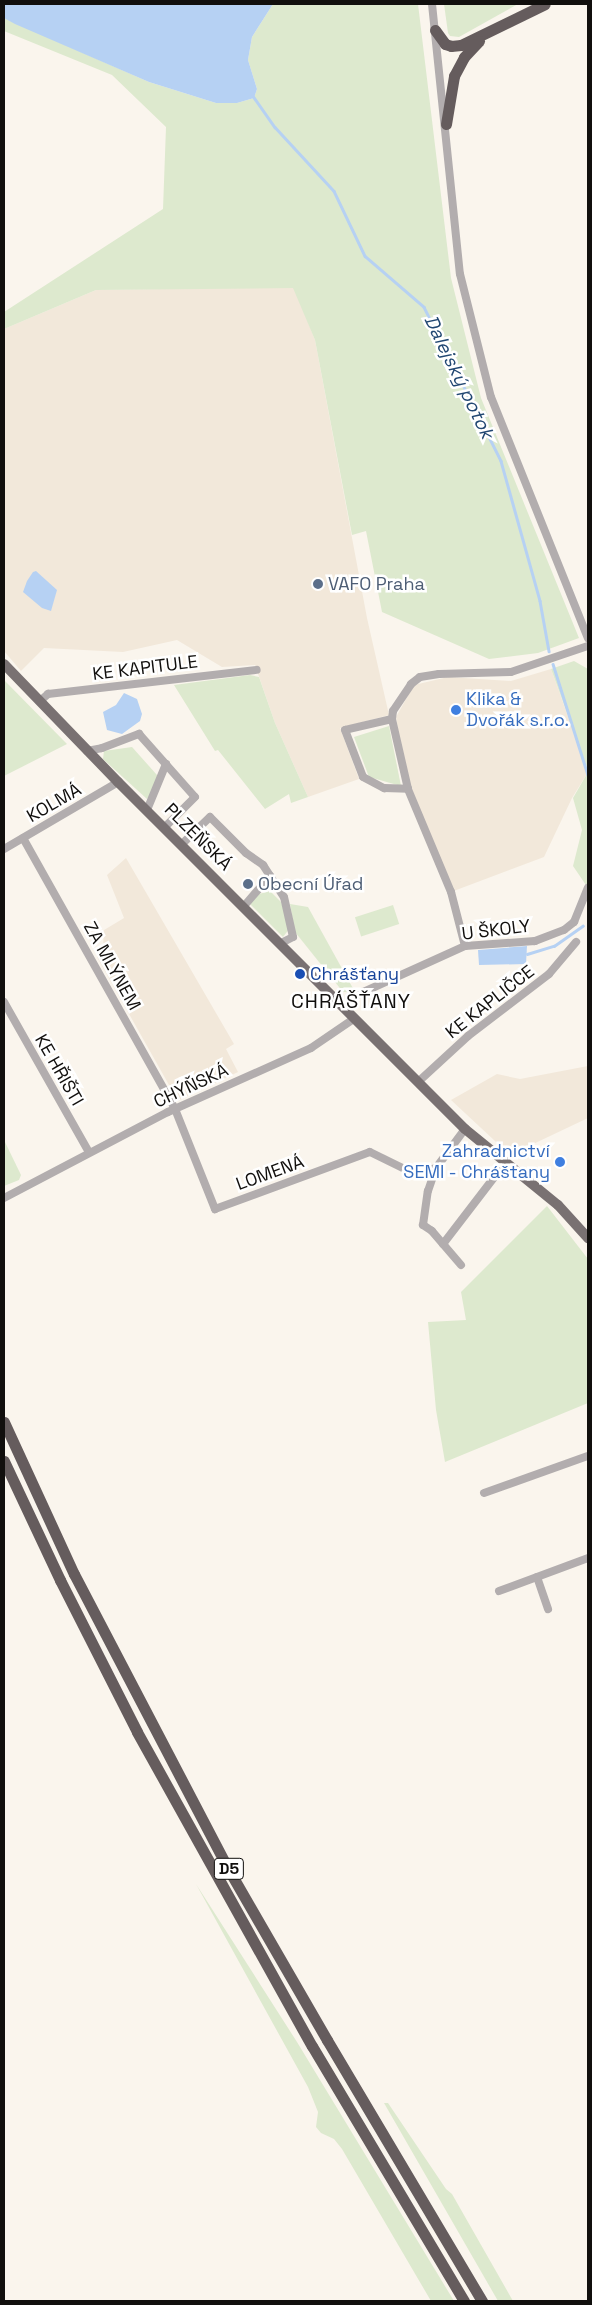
<!DOCTYPE html>
<meta charset="utf-8">
<style>
body{margin:0}
#map{position:relative;width:592px;height:2305px;overflow:hidden;background:#faf5ed;font-family:"Space Grotesk",sans-serif}
div>[style]{position:absolute}
[style*='--x']{left:calc(var(--x)*1px);top:calc(var(--y)*1px);width:calc(var(--w)*1px);rotate:calc(var(--a)*1deg)}
.built>*{inset:0;background:#f2e8da}
.green>*{inset:0;background:#dde9ce;transform-origin:0 0}
.water>*{inset:0;background:#b6d1f3}
.stream>*{height:2.5px;margin:-1.25px;padding:0 1.25px;transform-origin:1.25px;border-radius:1.25px;background:#b6d1f3}
.minor>*{height:8px;margin:-4px;padding:0 4px;transform-origin:4px;border-radius:4px;background:#b2adae}
.major>*{height:10px;margin:-5px;padding:0 5px;transform-origin:5px;border-radius:5px;background:#797172}
.highway>*{height:11px;margin:-5.5px;padding:0 5.5px;transform-origin:5.5px;border-radius:5.5px;background:#655c5d}
.dots>*{width:14px;height:14px;translate:-50% -50%;box-sizing:border-box;border:2px solid #fff;border-radius:50%}
span{translate:-50% -50%;white-space:nowrap;text-align:center;line-height:1.15;-webkit-text-stroke:5px #fff;paint-order:stroke}
.shield-label span{padding:1px 4px;background:#fff;border:1px solid;border-radius:4px;-webkit-text-stroke-width:0}
.shield-label{font-size:16px;color:#110f0d;font-weight:700}
.service-label{font-size:18px;color:#4e5e75}
.left{translate:0 -50%;text-align:left}
.street-label{font-size:18px;color:#110f0d}
.shop-label{font-size:18px;color:#366cbe}
.right{translate:-100% -50%;text-align:right}
.transit-label{font-size:18px;color:#164399}
.water-label{font-size:19px;color:#214772;font-style:italic}
.quarter-label{font-size:20px;color:#110f0d;letter-spacing:1px}
.frame{position:absolute;inset:0;border:5px solid #110f0d;pointer-events:none}
</style>
<div id="map">
<div class="built">
<i style="clip-path:polygon(294px 287px,315px 340px,367px 618px,389px 715px,340px 728px,359px 779px,308px 797px,275px 723px,255px 665px,222px 667px,177px 640px,123px 652px,44px 648px,21px 671px,4px 651px,4px 329px,96px 290px)"></i>
<i style="clip-path:polygon(551px 669px,588px 772px,572px 798px,544px 857px,451px 892px,408px 789px,396px 717px,414px 685px,448px 677px,511px 681px)"></i>
<i style="clip-path:polygon(126px 858px,234px 1044px,226px 1049px,238px 1072px,178px 1101px,97px 957px,103px 947px,104px 930px,124px 918px,107px 875px)"></i>
<i style="clip-path:polygon(588px 1066px,588px 1118px,510px 1155px,451px 1100px,497px 1074px,520px 1079px)"></i>
</div>
<div class="green">
<i style="clip-path:polygon(273px 4px,418px 4px,451px 278px,481px 398px,579px 638px,538px 653px,489px 659px,382px 612px,366px 531px,352px 535px,315px 340px,293px 288px,96px 290px,4px 329px,4px 312px,163px 209px,166px 127px,112px 75px,4px 31px,4px 18px,149px 82px,216px 103px,237px 103px,254px 98px,257px 89px,248px 60px,252px 37px)"></i>
<i style="clip-path:polygon(444px 4px,518px 4px,459px 37px,450px 36px,448px 33px)"></i>
<i style="clip-path:polygon(574px 661px,588px 669px,588px 770px,551px 669px)"></i>
<i style="clip-path:polygon(250px 675px,259px 677px,275px 723px,308px 797px,291px 803px,289px 794px,265px 809px,218px 750px,215px 751px,174px 685px)"></i>
<i style="clip-path:polygon(4px 680px,67px 744px,4px 776px)"></i>
<i style="clip-path:polygon(389px 726px,401px 786px,369px 777px,354px 737px)"></i>
<i style="clip-path:polygon(132px 747px,157px 775px,157px 785px,147px 799px,103px 759px,104px 751px)"></i>
<i style="clip-path:polygon(588px 772px,588px 888px,573px 866px,582px 830px,573px 798px)"></i>
<i style="clip-path:polygon(270px 891px,281px 902px,290px 928px,283px 937px,250px 904px,259px 894px)"></i>
<i style="clip-path:polygon(290px 904px,308px 907px,355px 992px,343px 992px,295px 932px)"></i>
<i style="left:393px;top:905px;width:20px;height:40px;rotate:72deg"></i>
<i style="clip-path:polygon(4px 1140px,21px 1175px,19px 1180px,4px 1186px)"></i>
<i style="clip-path:polygon(547px 1206px,588px 1259px,588px 1403px,445px 1462px,436px 1410px,428px 1322px,466px 1320px,461px 1292px)"></i>
<i style="clip-path:polygon(196px 1884px,297px 2042px,454px 2301px,431px 2301px,342px 2149px,334px 2139px,321px 2133px,316px 2127px,318px 2112px,308px 2087px)"></i>
<i style="clip-path:polygon(384px 2103px,388px 2103px,446px 2189px,452px 2194px,513px 2301px,498px 2301px)"></i>
</div>
<div class="water">
<i style="clip-path:polygon(4px 4px,273px 4px,252px 37px,248px 60px,257px 89px,254px 98px,237px 103px,216px 103px,149px 82px,15px 24px,4px 18px)"></i>
<i style="clip-path:polygon(36px 571px,57px 590px,51px 611px,42px 608px,23px 592px,27px 581px,33px 572px)"></i>
<i style="clip-path:polygon(124px 693px,137px 699px,142px 714px,140px 721px,122px 734px,107px 730px,103px 712px,116px 705px)"></i>
<i style="clip-path:polygon(527px 946px,526px 964px,479px 965px,478px 950px)"></i>
</div>
<div class="stream">
<i style="--x:253;--y:96;--w:38;--a:55"></i>
<i style="--x:275;--y:127;--w:87;--a:47.3"></i>
<i style="--x:334;--y:191;--w:72;--a:64.5"></i>
<i style="--x:365;--y:256;--w:78;--a:40.8"></i>
<i style="--x:424;--y:307;--w:172;--a:63.4"></i>
<i style="--x:501;--y:461;--w:145;--a:74.4"></i>
<i style="--x:540;--y:601;--w:51;--a:79.8"></i>
<i style="--x:553;--y:664;--w:116;--a:72.5"></i>
<i style="--x:527;--y:954;--w:28;--a:-17"></i>
<i style="--x:554;--y:946;--w:35;--a:-35"></i>
</div>
<div class="minor">
<i style="--x:432;--y:4;--w:271;--a:84.1"></i>
<i style="--x:460;--y:274;--w:127;--a:75.9"></i>
<i style="--x:491;--y:397;--w:260;--a:68.1"></i>
<i style="--x:40;--y:701;--w:11;--a:-41"></i>
<i style="--x:48;--y:694;--w:210;--a:-6.6"></i>
<i style="--x:392;--y:719;--w:48;--a:166.8"></i>
<i style="--x:345;--y:730;--w:50;--a:69"></i>
<i style="--x:363;--y:777;--w:24;--a:28"></i>
<i style="--x:384;--y:788;--w:24;--a:2"></i>
<i style="--x:87;--y:751;--w:15;--a:-11"></i>
<i style="--x:102;--y:748;--w:40;--a:-21"></i>
<i style="--x:139;--y:734;--w:84;--a:48.4"></i>
<i style="--x:195;--y:797;--w:42;--a:135"></i>
<i style="--x:147;--y:810;--w:50;--a:-67.6"></i>
<i style="--x:23;--y:838;--w:311;--a:60.7"></i>
<i style="--x:175;--y:1109;--w:108;--a:68.2"></i>
<i style="--x:215;--y:1209;--w:165;--a:-20.2"></i>
<i style="--x:370;--y:1152;--w:50;--a:26.1"></i>
<i style="--x:415;--y:1174;--w:22;--a:-16"></i>
<i style="--x:182;--y:844;--w:39;--a:-44"></i>
<i style="--x:210;--y:817;--w:51;--a:45"></i>
<i style="--x:246;--y:853;--w:21;--a:35"></i>
<i style="--x:263;--y:865;--w:38;--a:57"></i>
<i style="--x:284;--y:897;--w:41;--a:77.3"></i>
<i style="--x:293;--y:937;--w:13;--a:153"></i>
<i style="--x:4;--y:849;--w:132;--a:-30.4"></i>
<i style="--x:244;--y:906;--w:40;--a:-49"></i>
<i style="--x:465;--y:946;--w:56;--a:-104.5"></i>
<i style="--x:451;--y:892;--w:112;--a:-112.7"></i>
<i style="--x:408;--y:789;--w:72;--a:-102.9"></i>
<i style="--x:392;--y:719;--w:8;--a:-83"></i>
<i style="--x:393;--y:711;--w:32;--a:-56"></i>
<i style="--x:411;--y:684;--w:11;--a:-38"></i>
<i style="--x:420;--y:677;--w:19;--a:-9"></i>
<i style="--x:439;--y:674;--w:72;--a:-1.6"></i>
<i style="--x:511;--y:672;--w:81;--a:-18.7"></i>
<i style="--x:359;--y:994;--w:116;--a:-24.4"></i>
<i style="--x:465;--y:946;--w:70;--a:-4.1"></i>
<i style="--x:535;--y:941;--w:31;--a:-21"></i>
<i style="--x:564;--y:930;--w:13;--a:-39"></i>
<i style="--x:574;--y:922;--w:37;--a:-68"></i>
<i style="--x:4;--y:1002;--w:172;--a:60.5"></i>
<i style="--x:418;--y:1082;--w:68;--a:-42.6"></i>
<i style="--x:468;--y:1036;--w:102;--a:-37.4"></i>
<i style="--x:549;--y:974;--w:42;--a:-49.8"></i>
<i style="--x:4;--y:1198;--w:185;--a:-27.7"></i>
<i style="--x:168;--y:1112;--w:157;--a:-24.1"></i>
<i style="--x:311;--y:1048;--w:53;--a:-34.3"></i>
<i style="--x:443;--y:1244;--w:103;--a:-52.5"></i>
<i style="--x:461;--y:1265;--w:45;--a:-130.5"></i>
<i style="--x:432;--y:1231;--w:11;--a:-146"></i>
<i style="--x:423;--y:1225;--w:34;--a:-82"></i>
<i style="--x:428;--y:1191;--w:24;--a:-71"></i>
<i style="--x:436;--y:1168;--w:49;--a:-53.4"></i>
<i style="--x:484;--y:1493;--w:110;--a:-19.6"></i>
<i style="--x:537;--y:1577;--w:34;--a:71"></i>
<i style="--x:499;--y:1591;--w:95;--a:-20.3"></i>
</div>
<div class="major">
<i style="--x:4;--y:664;--w:164;--a:46"></i>
<i style="--x:118;--y:782;--w:491;--a:45"></i>
<i style="--x:465;--y:1129;--w:120;--a:39.3"></i>
<i style="--x:558;--y:1205;--w:45;--a:47.7"></i>
</div>
<div class="highway">
<i style="--x:435;--y:30;--w:17;--a:54"></i>
<i style="--x:445;--y:44;--w:6;--a:18"></i>
<i style="--x:451;--y:46;--w:10;--a:-6"></i>
<i style="--x:461;--y:45;--w:93;--a:-26"></i>
<i style="--x:446;--y:124;--w:49;--a:-80.5"></i>
<i style="--x:454;--y:76;--w:21;--a:-62"></i>
<i style="--x:464;--y:57;--w:22;--a:-47"></i>
<i style="--x:4;--y:1422;--w:167;--a:65.3"></i>
<i style="--x:74;--y:1574;--w:336;--a:62.4"></i>
<i style="--x:230;--y:1872;--w:194;--a:60"></i>
<i style="--x:327;--y:2040;--w:304;--a:59.3"></i>
<i style="--x:4;--y:1461;--w:132;--a:64.8"></i>
<i style="--x:60;--y:1580;--w:170;--a:63.1"></i>
<i style="--x:137;--y:1732;--w:359;--a:60.9"></i>
<i style="--x:312;--y:2046;--w:297;--a:59.2"></i>
</div>
<div class="dots">
<i style="left:318px;top:584px;background:#5c6f8a"></i>
<i style="left:456px;top:710px;background:#3f7fe0"></i>
<i style="left:248px;top:884px;background:#5c6f8a"></i>
<i style="left:300px;top:974px;background:#1a4fb4"></i>
<i style="left:560px;top:1162px;background:#3f7fe0"></i>
</div>
<div class="shield-label">
<span style="left:229px;top:1869px">D5</span>
</div>
<div class="service-label">
<span class="left" style="left:328px;top:584px">VAFO Praha</span>
<span class="left" style="left:258px;top:884px">Obecní Úřad</span>
</div>
<div class="street-label">
<span style="left:145px;top:668px;rotate:-7deg">KE KAPITULE</span>
<span style="left:54px;top:803px;rotate:-30deg">KOLMÁ</span>
<span style="left:198px;top:837px;rotate:45deg">PLZEŇSKÁ</span>
<span style="left:496px;top:930px;rotate:-7deg">U ŠKOLY</span>
<span style="left:112px;top:966px;rotate:61deg">ZA MLÝNEM</span>
<span style="left:490px;top:1002px;rotate:-38deg">KE KAPLIČCE</span>
<span style="left:59px;top:1070px;rotate:60deg">KE HŘIŠTI</span>
<span style="left:191px;top:1086px;rotate:-25deg">CHÝŇSKÁ</span>
<span style="left:270px;top:1173px;rotate:-20deg">LOMENÁ</span>
</div>
<div class="shop-label">
<span class="left" style="left:466px;top:710px">Klika &amp;<br>Dvořák s.r.o.</span>
<span class="right" style="left:550px;top:1162px">Zahradnictví<br>SEMI - Chráštany</span>
</div>
<div class="transit-label">
<span class="left" style="left:310px;top:974px">Chrášťany</span>
</div>
<div class="water-label">
<span style="left:459px;top:377px;rotate:64deg">Dalejský potok</span>
</div>
<div class="quarter-label">
<span style="left:351px;top:1001px">CHRÁŠŤANY</span>
</div>
<div class="frame"></div>
</div>
